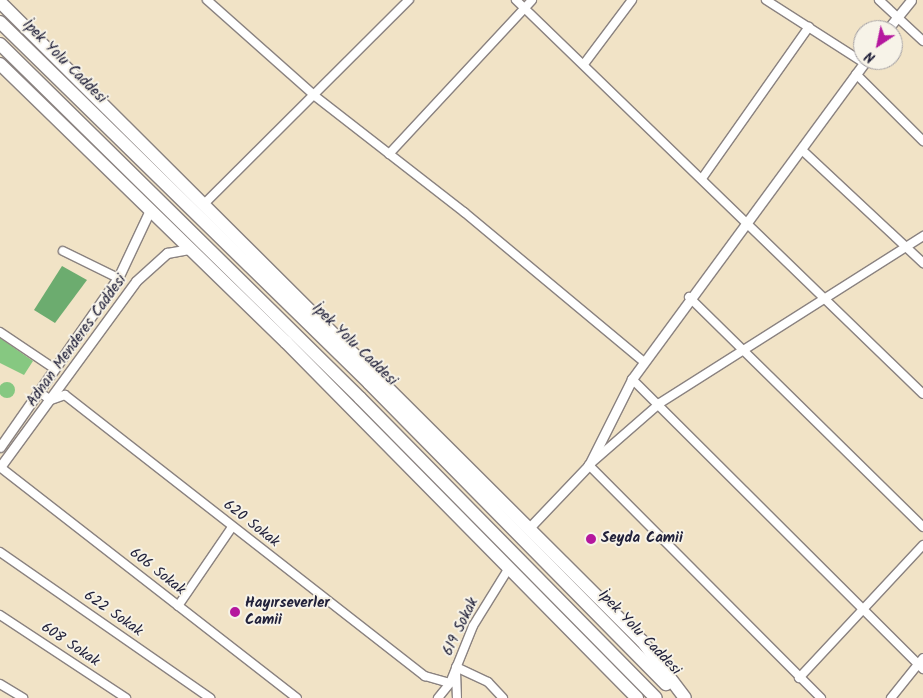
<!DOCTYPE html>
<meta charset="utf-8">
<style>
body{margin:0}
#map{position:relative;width:923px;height:698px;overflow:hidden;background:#f1e3c6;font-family:Kalam,sans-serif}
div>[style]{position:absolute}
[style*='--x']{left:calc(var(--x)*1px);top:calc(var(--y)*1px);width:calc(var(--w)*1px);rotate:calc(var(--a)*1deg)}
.green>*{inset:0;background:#86c881}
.round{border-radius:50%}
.forest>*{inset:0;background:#6cac6f}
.roads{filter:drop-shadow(1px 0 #8a8280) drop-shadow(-1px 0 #8a8280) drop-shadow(0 1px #8a8280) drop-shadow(0 -1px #8a8280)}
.minor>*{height:8px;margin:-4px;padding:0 4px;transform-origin:4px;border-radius:4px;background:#fff}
.tertiary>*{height:9px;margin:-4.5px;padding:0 4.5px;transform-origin:4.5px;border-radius:4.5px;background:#fff}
.trunk>*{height:12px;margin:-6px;padding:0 6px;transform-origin:6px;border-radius:6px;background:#fff}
.dots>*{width:14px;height:14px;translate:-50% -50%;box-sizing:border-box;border:2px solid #f7f3e8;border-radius:50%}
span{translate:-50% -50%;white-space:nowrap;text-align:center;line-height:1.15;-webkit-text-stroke:4px #f7f3e8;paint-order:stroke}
.street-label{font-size:15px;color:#22223b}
.poi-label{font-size:15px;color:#22223b;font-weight:700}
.left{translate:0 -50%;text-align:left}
.north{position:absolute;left:853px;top:20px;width:50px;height:50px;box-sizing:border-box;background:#f7f3e8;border:1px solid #a29fa3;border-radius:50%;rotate:214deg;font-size:14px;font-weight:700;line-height:20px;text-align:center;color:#22223b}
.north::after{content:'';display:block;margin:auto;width:18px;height:22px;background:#b5179e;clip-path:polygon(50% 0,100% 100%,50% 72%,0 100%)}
</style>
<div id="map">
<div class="green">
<i style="clip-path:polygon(0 338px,33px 361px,24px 375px,0 363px)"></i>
<i class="round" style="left:-1px;top:382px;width:16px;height:16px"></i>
</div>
<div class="forest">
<i style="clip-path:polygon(62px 266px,87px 280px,55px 323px,34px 310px)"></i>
</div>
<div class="roads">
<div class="minor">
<i style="--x:207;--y:0;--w:144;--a:41.6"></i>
<i style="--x:315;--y:96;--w:189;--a:37.9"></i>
<i style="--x:464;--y:212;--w:234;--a:39.8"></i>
<i style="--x:516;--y:0;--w:566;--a:44.07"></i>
<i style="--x:766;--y:0;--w:117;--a:32.7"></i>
<i style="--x:879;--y:0;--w:60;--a:43"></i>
<i style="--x:584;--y:64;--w:80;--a:-53.1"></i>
<i style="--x:856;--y:74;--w:95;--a:45"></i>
<i style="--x:802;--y:150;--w:166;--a:43"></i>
<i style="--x:389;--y:154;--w:210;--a:-47.1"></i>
<i style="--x:703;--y:177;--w:184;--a:-54.8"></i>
<i style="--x:205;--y:203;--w:288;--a:-44.9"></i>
<i style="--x:63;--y:251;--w:61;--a:26.1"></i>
<i style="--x:689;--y:297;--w:328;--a:44.5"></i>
<i style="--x:0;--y:332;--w:66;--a:33.9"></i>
<i style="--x:632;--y:379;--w:411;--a:44.9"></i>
<i style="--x:39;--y:392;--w:14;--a:34"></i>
<i style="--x:51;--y:400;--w:15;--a:-20"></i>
<i style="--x:65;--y:395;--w:457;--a:38"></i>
<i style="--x:425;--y:676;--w:26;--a:16"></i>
<i style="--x:0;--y:467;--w:376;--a:37.9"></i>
<i style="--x:0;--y:552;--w:256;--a:34.8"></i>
<i style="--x:178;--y:606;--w:96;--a:-55.6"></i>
<i style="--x:0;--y:615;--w:151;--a:33.4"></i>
<i style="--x:456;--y:667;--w:35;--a:25"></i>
<i style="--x:488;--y:682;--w:22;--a:47"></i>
<i style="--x:456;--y:671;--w:27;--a:88"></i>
<i style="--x:799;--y:678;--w:182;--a:-47"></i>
<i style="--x:0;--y:684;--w:27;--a:31"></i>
<i style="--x:438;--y:698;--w:19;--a:-51"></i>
<i style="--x:450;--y:683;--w:61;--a:-68"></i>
<i style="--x:473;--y:626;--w:68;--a:-58.2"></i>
<i style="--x:821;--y:698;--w:329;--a:-134.9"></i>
<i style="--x:589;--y:465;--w:94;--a:-41.1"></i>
<i style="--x:660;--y:403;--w:312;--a:-32.4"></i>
<i style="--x:891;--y:698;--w:51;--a:-51.3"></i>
</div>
<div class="tertiary">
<i style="--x:887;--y:30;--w:38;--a:-51"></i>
<i style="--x:0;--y:447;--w:206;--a:-55.1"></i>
<i style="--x:118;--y:278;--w:75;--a:-64.8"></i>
<i style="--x:0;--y:467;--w:230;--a:-53.8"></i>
<i style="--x:136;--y:281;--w:42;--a:-42.1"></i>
<i style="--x:167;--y:253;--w:22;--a:-10"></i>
<i style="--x:529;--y:528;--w:87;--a:-46.4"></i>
<i style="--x:589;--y:465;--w:96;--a:-63.4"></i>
<i style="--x:632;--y:379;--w:396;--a:-53.7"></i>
</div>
<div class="trunk">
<i style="--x:0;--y:2;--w:906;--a:44.87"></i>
<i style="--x:642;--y:641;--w:71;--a:53"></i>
<i style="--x:0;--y:22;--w:516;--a:44.37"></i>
<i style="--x:369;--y:383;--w:423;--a:45.4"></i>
<i style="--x:0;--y:44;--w:505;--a:44.52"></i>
<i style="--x:360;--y:398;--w:421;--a:45.4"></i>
<i style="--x:0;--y:64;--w:399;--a:44.2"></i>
<i style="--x:286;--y:342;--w:500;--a:45.4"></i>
</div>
</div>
<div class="dots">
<i style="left:591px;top:539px;background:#b5179e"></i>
<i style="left:235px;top:612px;background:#b5179e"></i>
</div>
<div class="street-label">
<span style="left:64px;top:62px;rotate:45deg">İpek Yolu Caddesi</span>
<span style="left:77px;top:341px;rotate:-54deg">Adnan Menderes Caddesi</span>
<span style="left:354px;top:345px;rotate:44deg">İpek Yolu Caddesi</span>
<span style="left:251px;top:524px;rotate:38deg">620 Sokak</span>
<span style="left:157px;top:572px;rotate:38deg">606 Sokak</span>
<span style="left:113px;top:614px;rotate:35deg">622 Sokak</span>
<span style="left:461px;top:627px;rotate:-64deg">619 Sokak</span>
<span style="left:639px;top:633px;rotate:46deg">İpek Yolu Caddesi</span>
<span style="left:70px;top:645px;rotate:34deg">608 Sokak</span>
</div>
<div class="poi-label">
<span class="left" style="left:601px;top:539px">Seyda Camii</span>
<span class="left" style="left:245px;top:612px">Hayırseverler<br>Camii</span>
</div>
<div class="north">N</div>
</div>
